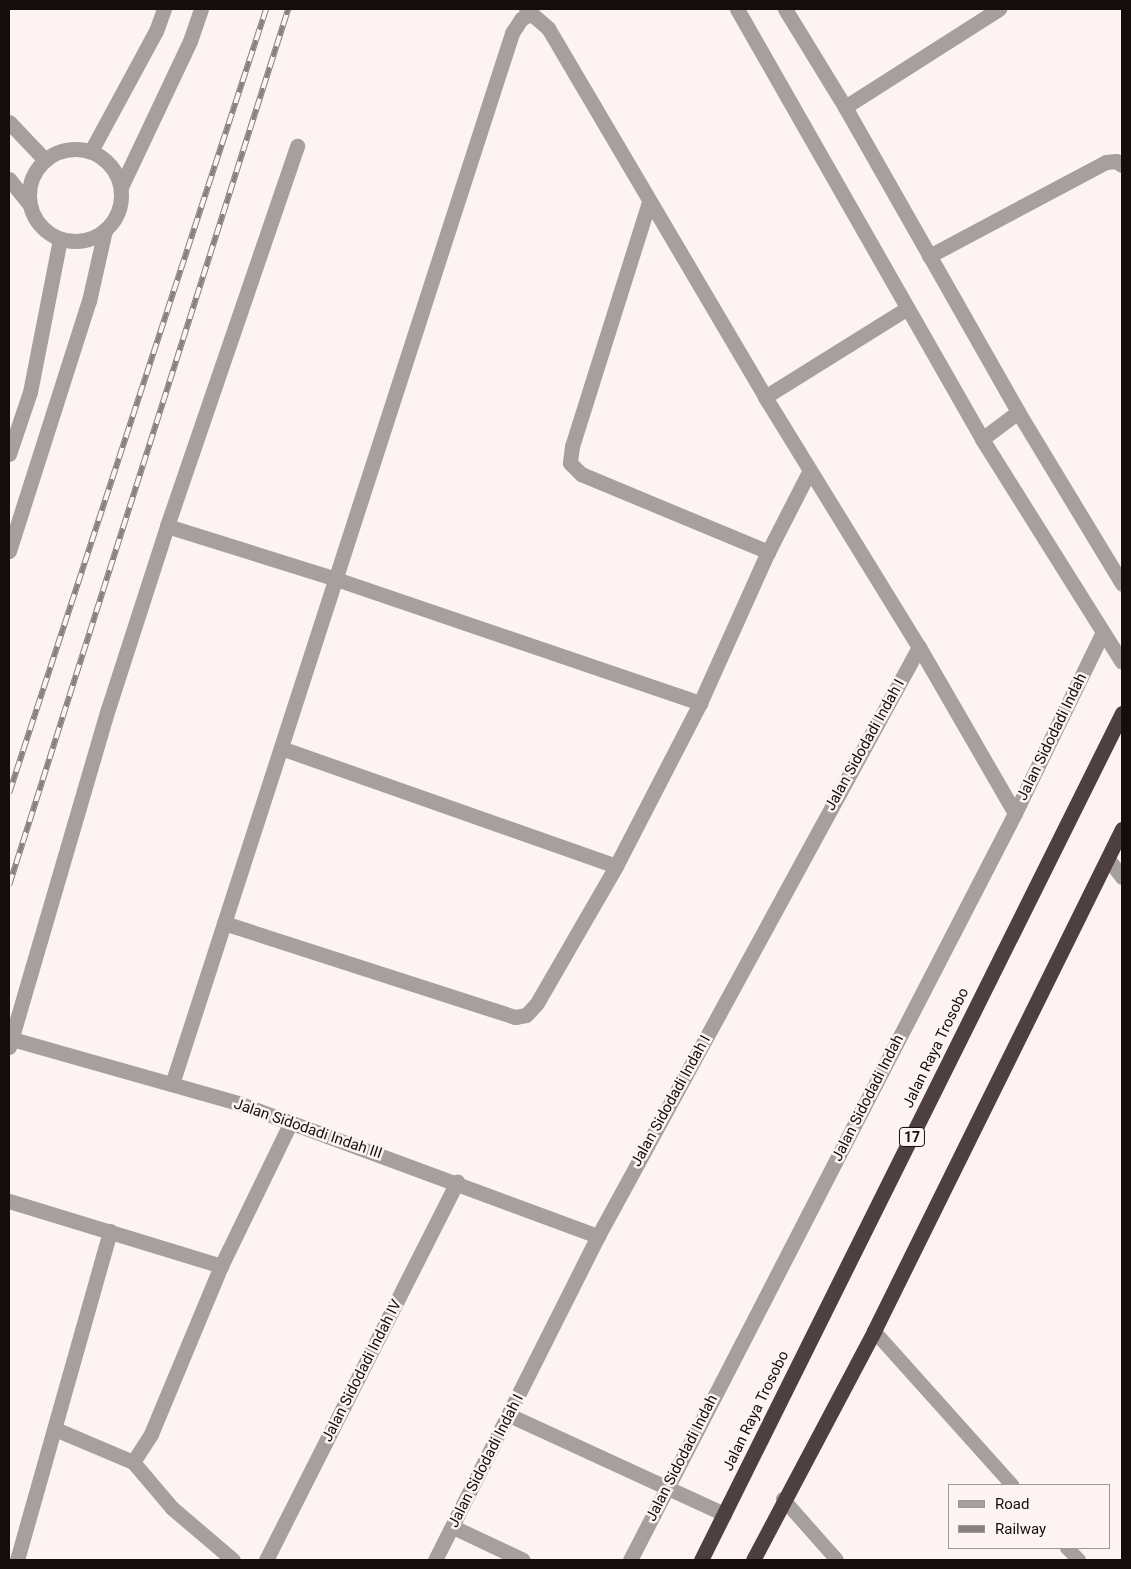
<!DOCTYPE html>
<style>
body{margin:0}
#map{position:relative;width:1131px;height:1569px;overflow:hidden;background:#fdf3f3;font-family:Roboto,sans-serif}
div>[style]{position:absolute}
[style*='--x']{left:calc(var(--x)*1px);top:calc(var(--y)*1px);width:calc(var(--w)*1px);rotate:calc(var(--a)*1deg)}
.lane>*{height:14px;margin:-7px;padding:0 7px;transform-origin:7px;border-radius:7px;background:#a69f9f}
.street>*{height:15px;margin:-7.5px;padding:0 7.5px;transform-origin:7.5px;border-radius:7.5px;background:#a69f9f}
.street>.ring{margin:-7.5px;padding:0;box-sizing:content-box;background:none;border:15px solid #a69f9f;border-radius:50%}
.highway>*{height:15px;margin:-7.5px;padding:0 7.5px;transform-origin:7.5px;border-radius:7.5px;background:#4e4040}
.rail>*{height:5.5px;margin-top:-2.75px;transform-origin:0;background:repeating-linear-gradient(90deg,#fdf3f3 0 11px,#888180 0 22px);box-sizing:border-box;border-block:1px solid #888180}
span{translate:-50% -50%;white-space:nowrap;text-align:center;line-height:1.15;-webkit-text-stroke:5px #fdf3f3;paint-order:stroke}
.shield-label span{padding:1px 4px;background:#fdf3f3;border:1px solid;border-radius:4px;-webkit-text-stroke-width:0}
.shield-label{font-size:14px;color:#130e0d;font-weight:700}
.street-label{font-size:15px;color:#130e0d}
.frame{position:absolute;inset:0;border:10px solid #130e0d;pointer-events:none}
.legend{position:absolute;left:948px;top:1484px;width:162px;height:65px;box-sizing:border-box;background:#fdf3f3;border:1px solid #9f9797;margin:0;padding:6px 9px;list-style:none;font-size:15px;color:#130e0d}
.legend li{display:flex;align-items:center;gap:10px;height:25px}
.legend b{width:25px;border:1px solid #9f9797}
</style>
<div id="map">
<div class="lane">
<i style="--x:874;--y:1331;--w:207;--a:48.1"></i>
<i style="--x:783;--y:1499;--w:81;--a:48.5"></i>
<i style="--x:1067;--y:1548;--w:17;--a:45"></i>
</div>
<div class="street">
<i style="--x:526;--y:9;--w:29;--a:41"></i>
<i style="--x:548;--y:28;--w:428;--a:59.5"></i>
<i style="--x:765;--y:397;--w:294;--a:58.4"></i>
<i style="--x:919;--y:647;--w:192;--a:60"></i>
<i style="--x:737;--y:9;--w:495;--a:60.3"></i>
<i style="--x:982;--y:439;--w:263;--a:57.9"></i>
<i style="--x:785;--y:9;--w:115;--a:58.5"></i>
<i style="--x:845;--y:107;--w:351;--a:60.4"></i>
<i style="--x:1018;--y:412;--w:201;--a:58.8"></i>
<i style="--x:845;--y:107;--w:183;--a:-32.5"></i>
<i style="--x:9;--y:122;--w:52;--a:46.5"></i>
<i class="ring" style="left:29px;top:149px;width:77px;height:77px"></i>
<i style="--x:91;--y:151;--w:136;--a:-61.6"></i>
<i style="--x:156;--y:31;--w:23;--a:-70"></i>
<i style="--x:9;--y:179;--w:32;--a:51"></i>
<i style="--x:121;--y:187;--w:161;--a:-64.7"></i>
<i style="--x:190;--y:41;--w:34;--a:-71"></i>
<i style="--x:649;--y:202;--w:256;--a:107.5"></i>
<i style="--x:572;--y:446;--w:17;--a:97"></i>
<i style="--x:570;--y:463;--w:16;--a:45"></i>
<i style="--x:581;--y:474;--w:203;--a:22.6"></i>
<i style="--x:929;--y:256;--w:200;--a:-28"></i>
<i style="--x:1106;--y:162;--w:10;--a:-6"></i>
<i style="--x:1116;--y:161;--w:7;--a:34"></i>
<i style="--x:765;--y:397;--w:166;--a:-32"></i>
<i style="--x:982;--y:439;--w:45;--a:-36.9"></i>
<i style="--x:9;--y:454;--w:65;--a:-71.3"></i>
<i style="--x:30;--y:392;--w:156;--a:-78.9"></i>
<i style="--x:167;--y:526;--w:177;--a:17.4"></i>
<i style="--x:336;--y:579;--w:385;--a:18.8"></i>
<i style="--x:9;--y:551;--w:262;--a:-72.3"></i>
<i style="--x:89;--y:301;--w:73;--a:-77.3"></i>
<i style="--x:281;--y:748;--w:355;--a:19.4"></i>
<i style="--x:1108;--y:859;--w:23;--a:52"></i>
<i style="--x:224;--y:923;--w:306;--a:17.9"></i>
<i style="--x:515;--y:1017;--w:11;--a:-10"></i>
<i style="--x:526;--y:1015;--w:16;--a:-47"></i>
<i style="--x:537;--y:1003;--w:158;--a:-60"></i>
<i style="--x:616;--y:866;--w:183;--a:-62.7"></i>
<i style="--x:700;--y:703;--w:166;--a:-65.8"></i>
<i style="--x:768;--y:552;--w:90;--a:-62.9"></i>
<i style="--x:12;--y:1039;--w:235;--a:15.8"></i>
<i style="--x:238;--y:1103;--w:384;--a:20.3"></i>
<i style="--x:9;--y:1047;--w:352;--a:-73.7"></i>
<i style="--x:108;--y:709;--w:192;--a:-72.1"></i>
<i style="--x:167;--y:526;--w:402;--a:-71.1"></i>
<i style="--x:172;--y:1084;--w:1105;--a:-72.07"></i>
<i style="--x:512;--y:33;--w:17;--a:-57"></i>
<i style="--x:521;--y:19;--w:10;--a:-29"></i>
<i style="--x:9;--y:1201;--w:222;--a:17"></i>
<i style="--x:509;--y:1415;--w:237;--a:24.7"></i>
<i style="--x:55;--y:1429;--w:85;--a:22.9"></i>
<i style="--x:133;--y:1462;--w:60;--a:49.7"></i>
<i style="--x:172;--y:1508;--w:80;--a:40.4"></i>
<i style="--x:133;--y:1462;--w:33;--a:-57"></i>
<i style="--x:151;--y:1434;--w:182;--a:-67.4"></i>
<i style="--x:221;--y:1266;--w:160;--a:-64.1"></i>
<i style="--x:453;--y:1527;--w:77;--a:25.2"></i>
<i style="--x:17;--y:1560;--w:342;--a:-74.2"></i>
<i style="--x:266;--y:1560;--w:424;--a:-63.2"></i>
<i style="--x:435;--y:1560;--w:363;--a:-63.3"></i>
<i style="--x:598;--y:1236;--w:671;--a:-61.41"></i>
<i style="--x:630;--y:1560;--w:840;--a:-62.73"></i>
<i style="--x:1015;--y:813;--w:199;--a:-64.1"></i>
</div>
<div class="highway">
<i style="--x:701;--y:1560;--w:946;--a:-63.57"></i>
<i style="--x:753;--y:1560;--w:259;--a:-62.1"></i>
<i style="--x:874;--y:1331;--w:560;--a:-63.71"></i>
</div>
<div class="rail">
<i style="--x:9;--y:793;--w:825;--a:-71.85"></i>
<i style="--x:9;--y:885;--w:919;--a:-72.33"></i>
</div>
<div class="shield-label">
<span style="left:912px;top:1137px">17</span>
</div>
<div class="street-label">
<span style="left:1052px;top:737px;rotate:-64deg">Jalan Sidodadi Indah</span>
<span style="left:865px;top:745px;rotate:-61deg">Jalan Sidodadi Indah I</span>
<span style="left:936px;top:1048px;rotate:-64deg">Jalan Raya Trosobo</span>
<span style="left:868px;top:1098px;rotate:-63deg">Jalan Sidodadi Indah</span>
<span style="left:671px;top:1101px;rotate:-61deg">Jalan Sidodadi Indah I</span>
<span style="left:308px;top:1129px;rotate:19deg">Jalan Sidodadi Indah III</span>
<span style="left:362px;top:1371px;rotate:-63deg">Jalan Sidodadi Indah IV</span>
<span style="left:756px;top:1411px;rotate:-64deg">Jalan Raya Trosobo</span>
<span style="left:682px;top:1458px;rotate:-63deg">Jalan Sidodadi Indah</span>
<span style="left:486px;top:1461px;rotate:-63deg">Jalan Sidodadi Indah I</span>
</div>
<div class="frame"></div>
<ul class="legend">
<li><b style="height:6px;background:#a69f9f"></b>Road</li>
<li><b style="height:6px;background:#888180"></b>Railway</li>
</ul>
</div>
